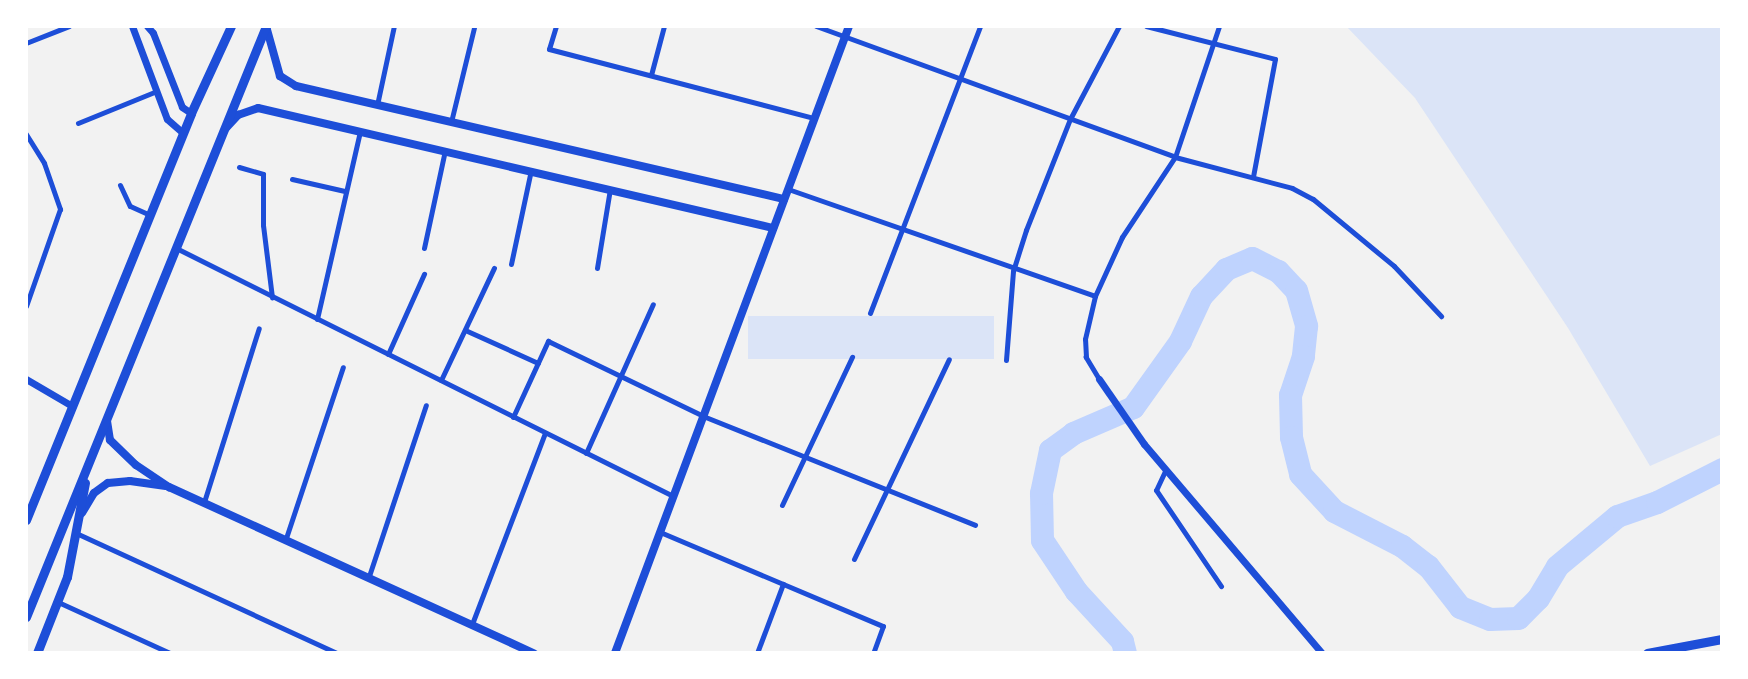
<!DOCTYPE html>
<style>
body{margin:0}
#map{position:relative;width:1748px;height:679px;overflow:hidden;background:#f2f2f2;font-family:"PT Sans Narrow",sans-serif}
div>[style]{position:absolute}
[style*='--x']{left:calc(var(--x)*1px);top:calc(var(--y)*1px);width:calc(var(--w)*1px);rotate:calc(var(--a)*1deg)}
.green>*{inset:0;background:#dbe4f7;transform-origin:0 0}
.river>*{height:23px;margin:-11.5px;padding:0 11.5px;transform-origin:11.5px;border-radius:11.5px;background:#bfd3fe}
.minor>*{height:5px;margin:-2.5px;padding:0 2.5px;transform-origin:2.5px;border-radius:2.5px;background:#1d4ed8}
.tertiary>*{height:7px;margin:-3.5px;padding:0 3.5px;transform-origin:3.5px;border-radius:3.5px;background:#1d4ed8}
.secondary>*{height:8px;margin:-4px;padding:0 4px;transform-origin:4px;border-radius:4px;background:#1d4ed8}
.primary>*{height:9px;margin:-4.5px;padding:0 4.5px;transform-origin:4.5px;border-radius:4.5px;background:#1d4ed8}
.trunk>*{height:9px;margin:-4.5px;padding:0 4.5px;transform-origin:4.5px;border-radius:4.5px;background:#1d4ed8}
span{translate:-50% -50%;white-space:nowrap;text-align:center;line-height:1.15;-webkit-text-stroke:5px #fff;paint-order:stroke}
.frame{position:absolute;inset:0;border:28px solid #fff;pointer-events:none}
</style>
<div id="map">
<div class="green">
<i style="clip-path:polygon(1346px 26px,1722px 26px,1722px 434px,1650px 466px,1568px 328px,1415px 98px)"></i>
<i style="left:748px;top:316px;width:246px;height:43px"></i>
</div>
<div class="river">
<i style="--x:1125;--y:653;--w:12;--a:-104"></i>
<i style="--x:1122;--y:641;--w:68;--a:-132.6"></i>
<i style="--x:1076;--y:591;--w:61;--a:-123.7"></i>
<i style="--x:1042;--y:540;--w:47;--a:-91.2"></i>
<i style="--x:1041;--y:493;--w:44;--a:-78.2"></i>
<i style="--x:1050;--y:450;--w:29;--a:-36"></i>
<i style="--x:1073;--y:433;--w:65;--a:-23.4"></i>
<i style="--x:1133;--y:407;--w:81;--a:-54.5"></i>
<i style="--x:1180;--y:341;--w:50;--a:-65"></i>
<i style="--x:1201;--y:296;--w:37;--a:-47"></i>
<i style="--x:1226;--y:269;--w:28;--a:-23"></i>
<i style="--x:1252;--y:258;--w:29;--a:27"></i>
<i style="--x:1278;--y:271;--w:26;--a:47"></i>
<i style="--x:1296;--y:290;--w:37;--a:74"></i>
<i style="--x:1306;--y:326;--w:30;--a:96"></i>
<i style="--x:1303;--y:356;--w:41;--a:108.4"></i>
<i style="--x:1290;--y:395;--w:42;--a:88.6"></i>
<i style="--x:1291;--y:437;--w:38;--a:76"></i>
<i style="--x:1300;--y:474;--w:50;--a:47.4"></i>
<i style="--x:1334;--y:511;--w:76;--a:27.2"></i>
<i style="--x:1402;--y:546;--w:33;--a:38"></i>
<i style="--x:1428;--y:566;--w:52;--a:52"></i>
<i style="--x:1460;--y:607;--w:32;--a:22"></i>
<i style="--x:1490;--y:619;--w:28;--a:-2"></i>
<i style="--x:1518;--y:618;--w:28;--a:-45"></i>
<i style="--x:1538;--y:598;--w:37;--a:-59"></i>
<i style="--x:1557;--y:566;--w:78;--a:-39.8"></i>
<i style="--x:1617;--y:516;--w:42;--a:-19.3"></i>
<i style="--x:1657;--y:502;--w:73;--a:-26.9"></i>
</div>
<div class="minor">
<i style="--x:556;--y:26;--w:24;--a:107"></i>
<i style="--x:549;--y:49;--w:274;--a:14.6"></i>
<i style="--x:816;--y:26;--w:382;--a:20"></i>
<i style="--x:1175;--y:157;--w:121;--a:14.8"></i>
<i style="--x:1292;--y:188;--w:24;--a:28"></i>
<i style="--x:1313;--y:199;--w:105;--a:39.6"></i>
<i style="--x:1394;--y:266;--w:69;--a:46.8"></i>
<i style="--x:1146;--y:26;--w:133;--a:14.3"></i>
<i style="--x:1275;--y:59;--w:120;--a:100.6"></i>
<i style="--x:26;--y:43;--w:46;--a:-21.6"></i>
<i style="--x:651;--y:75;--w:51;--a:-75.1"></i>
<i style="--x:377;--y:105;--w:81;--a:-77.9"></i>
<i style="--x:451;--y:122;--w:97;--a:-76.3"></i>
<i style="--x:78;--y:123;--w:85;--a:-22.1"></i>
<i style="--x:26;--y:134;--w:34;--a:58"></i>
<i style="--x:44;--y:163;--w:49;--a:70.8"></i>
<i style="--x:60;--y:209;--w:103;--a:109.3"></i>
<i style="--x:239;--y:167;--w:25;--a:16"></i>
<i style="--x:263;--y:174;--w:51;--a:90"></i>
<i style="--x:263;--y:225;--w:73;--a:82.9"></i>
<i style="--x:292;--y:179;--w:54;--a:12.8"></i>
<i style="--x:120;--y:185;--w:23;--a:65"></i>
<i style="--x:130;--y:206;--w:22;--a:24"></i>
<i style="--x:788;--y:189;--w:325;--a:19.2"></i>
<i style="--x:176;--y:248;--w:555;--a:26.52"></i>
<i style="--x:424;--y:248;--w:100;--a:-77.9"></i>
<i style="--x:511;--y:264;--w:96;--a:-78"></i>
<i style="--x:597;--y:268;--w:80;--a:-80.7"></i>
<i style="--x:870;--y:313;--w:307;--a:-69"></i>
<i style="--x:317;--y:319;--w:193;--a:-77.1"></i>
<i style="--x:465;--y:330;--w:80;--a:24.3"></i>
<i style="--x:388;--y:354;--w:88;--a:-65.8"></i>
<i style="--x:1006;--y:360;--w:89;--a:-85.5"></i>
<i style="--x:1013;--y:271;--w:43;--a:-72.4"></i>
<i style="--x:1026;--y:230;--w:119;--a:-68.4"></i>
<i style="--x:1070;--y:119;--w:105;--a:-62.2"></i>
<i style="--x:1099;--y:379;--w:26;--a:-121"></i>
<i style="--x:1086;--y:357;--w:18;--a:-93"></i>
<i style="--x:1085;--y:339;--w:44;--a:-76.9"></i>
<i style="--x:1095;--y:296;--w:65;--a:-65.4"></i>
<i style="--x:1122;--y:237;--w:96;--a:-56.5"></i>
<i style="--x:1175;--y:157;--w:138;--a:-71.4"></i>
<i style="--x:441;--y:380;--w:124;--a:-64.7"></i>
<i style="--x:513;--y:417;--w:84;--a:-65.3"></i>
<i style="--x:548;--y:341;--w:172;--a:25.8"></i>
<i style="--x:703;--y:416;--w:293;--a:21.8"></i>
<i style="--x:586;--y:453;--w:163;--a:-65.8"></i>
<i style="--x:1165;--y:471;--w:21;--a:115"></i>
<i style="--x:1156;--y:490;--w:116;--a:55.9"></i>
<i style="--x:204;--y:502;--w:182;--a:-72.5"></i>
<i style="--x:782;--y:505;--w:164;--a:-64.7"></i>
<i style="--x:660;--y:532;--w:242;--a:22.9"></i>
<i style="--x:883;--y:626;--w:29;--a:110"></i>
<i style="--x:76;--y:533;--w:287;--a:24.7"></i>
<i style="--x:286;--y:538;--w:180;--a:-71.6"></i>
<i style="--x:854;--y:559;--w:221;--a:-64.6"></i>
<i style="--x:369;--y:576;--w:180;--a:-71.6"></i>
<i style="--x:58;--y:602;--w:123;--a:24.5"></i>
<i style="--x:472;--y:624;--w:204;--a:-69.1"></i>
<i style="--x:757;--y:653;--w:74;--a:-69.4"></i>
</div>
<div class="tertiary">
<i style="--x:132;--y:26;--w:99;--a:69.4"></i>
<i style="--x:167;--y:119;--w:21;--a:41"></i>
<i style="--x:147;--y:26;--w:9;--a:49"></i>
<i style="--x:153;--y:33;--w:79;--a:68.6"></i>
<i style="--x:182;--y:107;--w:11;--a:34"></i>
<i style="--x:26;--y:379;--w:53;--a:30.4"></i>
<i style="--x:1099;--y:379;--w:79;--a:55.3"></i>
<i style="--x:1144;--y:444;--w:275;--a:49.6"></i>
</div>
<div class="secondary">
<i style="--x:266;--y:26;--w:52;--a:74.4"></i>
<i style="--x:280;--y:76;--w:19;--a:32"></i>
<i style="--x:296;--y:86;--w:501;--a:13.04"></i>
<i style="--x:226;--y:128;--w:18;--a:-47"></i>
<i style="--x:238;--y:115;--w:21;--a:-19"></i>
<i style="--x:258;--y:108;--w:529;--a:13.12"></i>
<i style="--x:107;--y:421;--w:19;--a:81"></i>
<i style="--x:110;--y:440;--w:36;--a:44"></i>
<i style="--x:136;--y:465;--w:40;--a:34"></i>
<i style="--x:169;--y:487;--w:401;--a:24.5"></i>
<i style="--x:82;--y:513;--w:23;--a:-59"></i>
<i style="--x:94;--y:493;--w:17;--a:-36"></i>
<i style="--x:108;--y:483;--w:22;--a:-5"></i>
<i style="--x:130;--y:481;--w:36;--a:8"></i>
<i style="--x:615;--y:653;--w:669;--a:-69.53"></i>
</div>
<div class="primary">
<i style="--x:1647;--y:653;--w:76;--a:-10.6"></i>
</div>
<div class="trunk">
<i style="--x:26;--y:520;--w:439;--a:-67.9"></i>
<i style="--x:191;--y:113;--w:96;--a:-65.3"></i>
<i style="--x:26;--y:617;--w:638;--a:-67.9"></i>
<i style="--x:37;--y:653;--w:82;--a:-68.5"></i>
<i style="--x:67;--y:577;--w:96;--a:-79.2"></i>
</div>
<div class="frame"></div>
</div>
